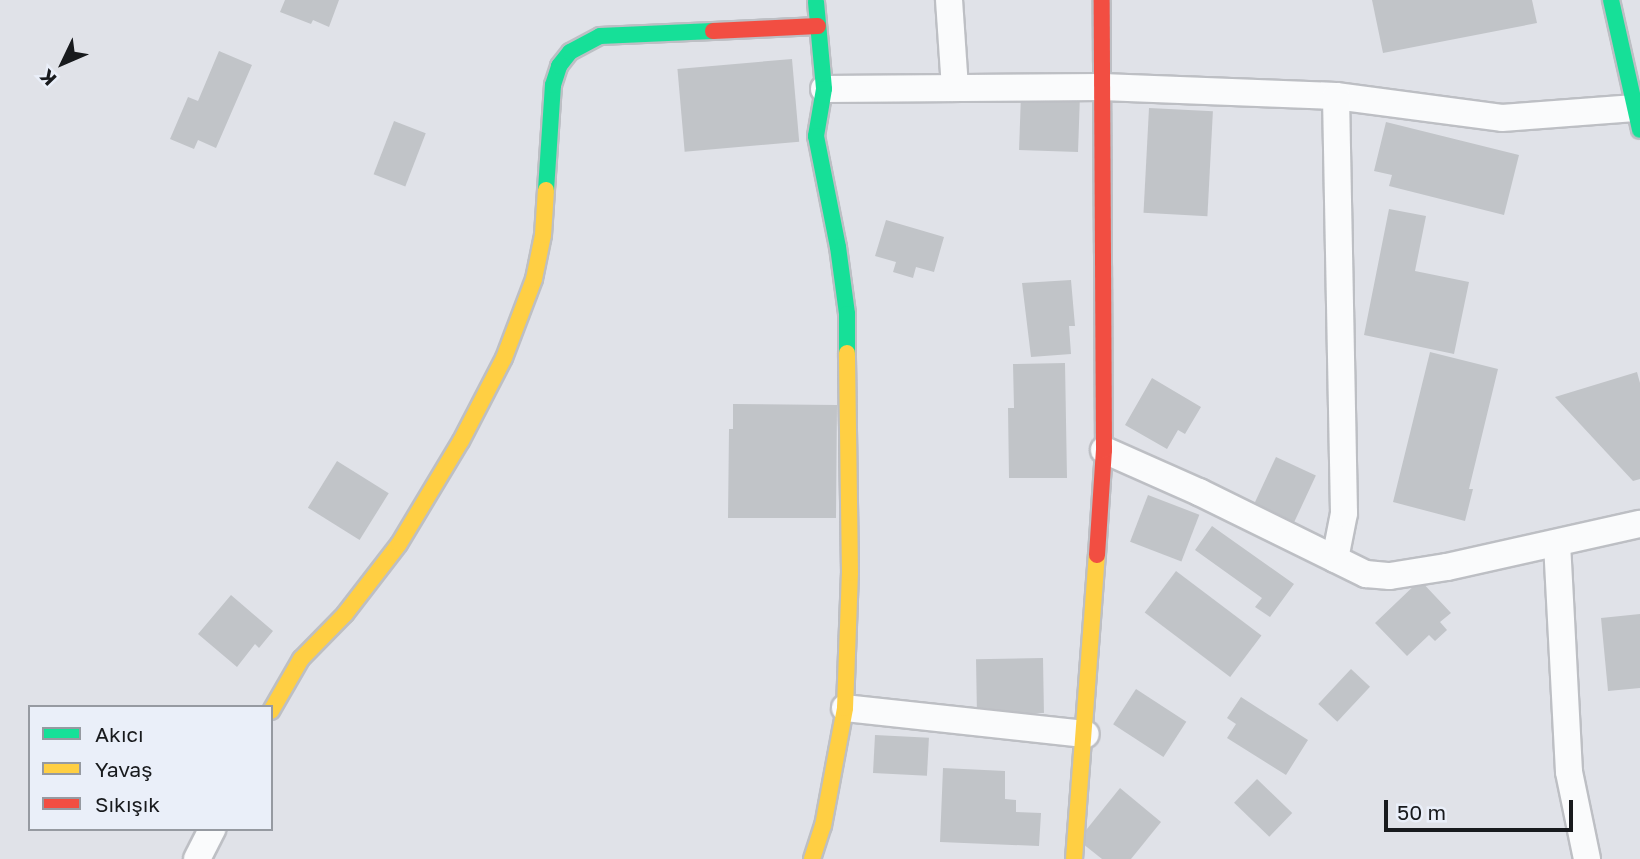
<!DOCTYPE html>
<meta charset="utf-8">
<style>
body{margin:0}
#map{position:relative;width:1640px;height:859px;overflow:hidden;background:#e0e2e8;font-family:"Golos Text",sans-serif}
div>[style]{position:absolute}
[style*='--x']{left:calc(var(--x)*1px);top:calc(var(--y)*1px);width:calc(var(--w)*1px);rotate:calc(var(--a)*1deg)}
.building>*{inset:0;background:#c1c4c8;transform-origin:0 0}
.roads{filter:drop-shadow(2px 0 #bdbfc4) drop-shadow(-2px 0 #bdbfc4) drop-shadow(0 2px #bdbfc4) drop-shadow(0 -2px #bdbfc4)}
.street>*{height:26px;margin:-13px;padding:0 13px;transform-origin:13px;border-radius:13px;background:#fafbfc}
.fast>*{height:16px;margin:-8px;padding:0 8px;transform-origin:8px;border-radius:8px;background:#16e098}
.slow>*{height:16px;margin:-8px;padding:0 8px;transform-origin:8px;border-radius:8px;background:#ffcf43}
.jam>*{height:16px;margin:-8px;padding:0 8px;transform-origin:8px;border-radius:8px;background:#f24e42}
span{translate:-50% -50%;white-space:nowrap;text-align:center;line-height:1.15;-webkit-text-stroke:6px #eaeff9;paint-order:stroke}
.legend{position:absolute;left:28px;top:705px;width:245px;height:126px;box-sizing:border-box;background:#eaeff9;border:2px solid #969aa1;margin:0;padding:9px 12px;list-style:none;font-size:21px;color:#181a1d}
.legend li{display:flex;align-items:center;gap:14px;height:35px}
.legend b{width:35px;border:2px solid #969aa1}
.north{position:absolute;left:28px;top:28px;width:70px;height:70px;-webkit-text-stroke:5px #eaeff9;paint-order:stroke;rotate:226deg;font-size:19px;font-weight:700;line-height:28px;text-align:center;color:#181a1d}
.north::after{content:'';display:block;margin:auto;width:24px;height:32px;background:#181a1d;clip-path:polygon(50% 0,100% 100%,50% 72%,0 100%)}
.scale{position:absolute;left:1384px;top:800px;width:189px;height:32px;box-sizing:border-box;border:4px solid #181a1d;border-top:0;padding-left:9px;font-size:21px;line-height:24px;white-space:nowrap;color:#181a1d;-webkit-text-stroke:5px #eaeff9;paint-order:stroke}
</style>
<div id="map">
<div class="building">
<i style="clip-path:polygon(285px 0,339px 0,329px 27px,313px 20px,311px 24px,280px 12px)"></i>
<i style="clip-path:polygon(1372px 0,1532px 0,1537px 23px,1383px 53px)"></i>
<i style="clip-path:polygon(219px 51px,252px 65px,216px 148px,198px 140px,194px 149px,170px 139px,188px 97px,198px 101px)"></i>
<i style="left:792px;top:59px;width:83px;height:115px;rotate:85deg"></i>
<i style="left:1021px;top:94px;width:59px;height:56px;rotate:2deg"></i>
<i style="left:1149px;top:108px;width:64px;height:105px;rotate:3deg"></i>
<i style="left:394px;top:121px;width:34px;height:57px;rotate:21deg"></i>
<i style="clip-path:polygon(1386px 122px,1519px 155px,1504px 215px,1389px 186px,1392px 175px,1374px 171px)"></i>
<i style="clip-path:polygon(1389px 209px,1426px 216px,1415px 271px,1469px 282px,1454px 354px,1364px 335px)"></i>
<i style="clip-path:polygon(886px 220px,944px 237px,934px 272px,916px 267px,913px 278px,893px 272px,896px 262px,875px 256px)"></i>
<i style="clip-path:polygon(1071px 280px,1075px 326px,1069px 326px,1071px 354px,1031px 357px,1022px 283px)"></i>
<i style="clip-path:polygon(1430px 352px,1498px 369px,1469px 489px,1473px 489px,1465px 521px,1393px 502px)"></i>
<i style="clip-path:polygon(1065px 363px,1067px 478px,1009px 478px,1008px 408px,1014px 408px,1013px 364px)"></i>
<i style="clip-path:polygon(1637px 372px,1640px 383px,1640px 479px,1633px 481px,1555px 397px)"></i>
<i style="clip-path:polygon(1152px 378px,1201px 407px,1185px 434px,1178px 430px,1167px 449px,1125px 425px)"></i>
<i style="clip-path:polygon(733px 404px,837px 405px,836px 518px,728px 518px,729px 429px,733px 429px)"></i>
<i style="left:1276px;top:457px;width:44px;height:57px;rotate:25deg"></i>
<i style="left:337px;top:461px;width:61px;height:55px;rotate:32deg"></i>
<i style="left:1148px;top:495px;width:55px;height:50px;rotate:21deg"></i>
<i style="clip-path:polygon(1212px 526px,1294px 584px,1270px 617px,1255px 607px,1262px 598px,1195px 550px)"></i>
<i style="left:1176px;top:571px;width:107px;height:52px;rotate:37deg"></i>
<i style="clip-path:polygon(1420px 580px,1451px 613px,1440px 622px,1447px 630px,1435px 641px,1429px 635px,1407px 656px,1375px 623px)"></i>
<i style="clip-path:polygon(231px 595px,273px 631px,259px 648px,255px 644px,237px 667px,198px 634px)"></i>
<i style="clip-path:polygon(1640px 614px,1640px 688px,1608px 691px,1601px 618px)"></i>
<i style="left:1043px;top:658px;width:55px;height:67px;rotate:89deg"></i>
<i style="left:1351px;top:669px;width:26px;height:48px;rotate:43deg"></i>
<i style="left:1136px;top:689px;width:60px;height:42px;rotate:33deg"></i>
<i style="clip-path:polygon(1241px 697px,1308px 740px,1286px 775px,1227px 738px,1236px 724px,1227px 718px)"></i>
<i style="left:875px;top:735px;width:54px;height:38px;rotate:3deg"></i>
<i style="clip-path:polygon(943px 768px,1005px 771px,1005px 799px,1016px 800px,1016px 812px,1041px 813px,1039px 846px,940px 842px)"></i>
<i style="left:1257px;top:779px;width:49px;height:33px;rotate:44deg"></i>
<i style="clip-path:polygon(1120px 788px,1161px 822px,1131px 859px,1102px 859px,1078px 840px)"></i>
</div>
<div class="roads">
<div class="street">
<i style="--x:949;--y:0;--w:88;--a:86.1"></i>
<i style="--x:824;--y:89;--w:278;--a:-0.4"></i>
<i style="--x:1102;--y:87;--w:234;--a:2.2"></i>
<i style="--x:1336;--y:96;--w:167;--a:7.5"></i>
<i style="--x:1502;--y:118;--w:133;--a:-4.3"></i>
<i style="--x:1104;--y:450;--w:104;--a:23.9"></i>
<i style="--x:1199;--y:492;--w:186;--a:26.2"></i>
<i style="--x:1366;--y:574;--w:24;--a:5"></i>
<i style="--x:1390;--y:576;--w:58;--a:-9"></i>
<i style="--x:1447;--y:567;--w:198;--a:-12.6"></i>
<i style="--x:1557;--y:543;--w:229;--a:87"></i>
<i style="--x:1569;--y:772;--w:89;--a:78.3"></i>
<i style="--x:1335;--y:559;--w:47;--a:-78.9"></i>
<i style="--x:1344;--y:513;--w:417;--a:-91.1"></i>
<i style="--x:845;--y:708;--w:242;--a:6.2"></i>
<i style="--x:197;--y:859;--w:34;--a:-63"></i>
</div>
<div class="fast">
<i style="--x:1611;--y:0;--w:133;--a:77.4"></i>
<i style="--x:816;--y:2;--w:87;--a:84.7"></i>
<i style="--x:824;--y:89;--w:48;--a:99.7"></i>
<i style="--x:816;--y:136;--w:113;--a:78.8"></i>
<i style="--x:838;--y:247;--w:68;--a:82.3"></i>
<i style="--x:847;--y:314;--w:39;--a:90"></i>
<i style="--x:546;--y:190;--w:105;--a:-86.2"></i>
<i style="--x:553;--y:85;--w:20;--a:-72"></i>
<i style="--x:559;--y:66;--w:18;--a:-52"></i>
<i style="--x:570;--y:52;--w:34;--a:-28"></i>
<i style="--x:600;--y:36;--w:113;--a:-2.5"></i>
</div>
<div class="slow">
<i style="--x:271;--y:711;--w:60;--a:-60"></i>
<i style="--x:301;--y:659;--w:63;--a:-45.6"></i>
<i style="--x:345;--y:614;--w:88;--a:-52.4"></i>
<i style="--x:399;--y:544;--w:120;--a:-59"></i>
<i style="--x:461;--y:441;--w:93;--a:-62.6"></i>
<i style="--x:504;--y:358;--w:85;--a:-69.2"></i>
<i style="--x:534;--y:279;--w:45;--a:-78.4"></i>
<i style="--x:543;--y:235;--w:45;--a:-86.2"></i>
<i style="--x:812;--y:859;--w:35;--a:-72"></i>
<i style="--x:823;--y:826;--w:120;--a:-79.4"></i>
<i style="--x:845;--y:708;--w:135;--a:-87.9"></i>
<i style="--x:850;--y:573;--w:220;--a:-90.8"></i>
<i style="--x:1074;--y:859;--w:305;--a:-85.7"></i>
</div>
<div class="jam">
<i style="--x:713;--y:31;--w:105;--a:-2.7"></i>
<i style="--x:1097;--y:555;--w:105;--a:-86.2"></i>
<i style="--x:1104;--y:450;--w:450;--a:-90.3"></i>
</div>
</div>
<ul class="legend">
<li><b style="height:9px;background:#16e098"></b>Akıcı</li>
<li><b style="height:9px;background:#ffcf43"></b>Yavaş</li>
<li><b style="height:9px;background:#f24e42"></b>Sıkışık</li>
</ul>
<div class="north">K</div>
<div class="scale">50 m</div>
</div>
